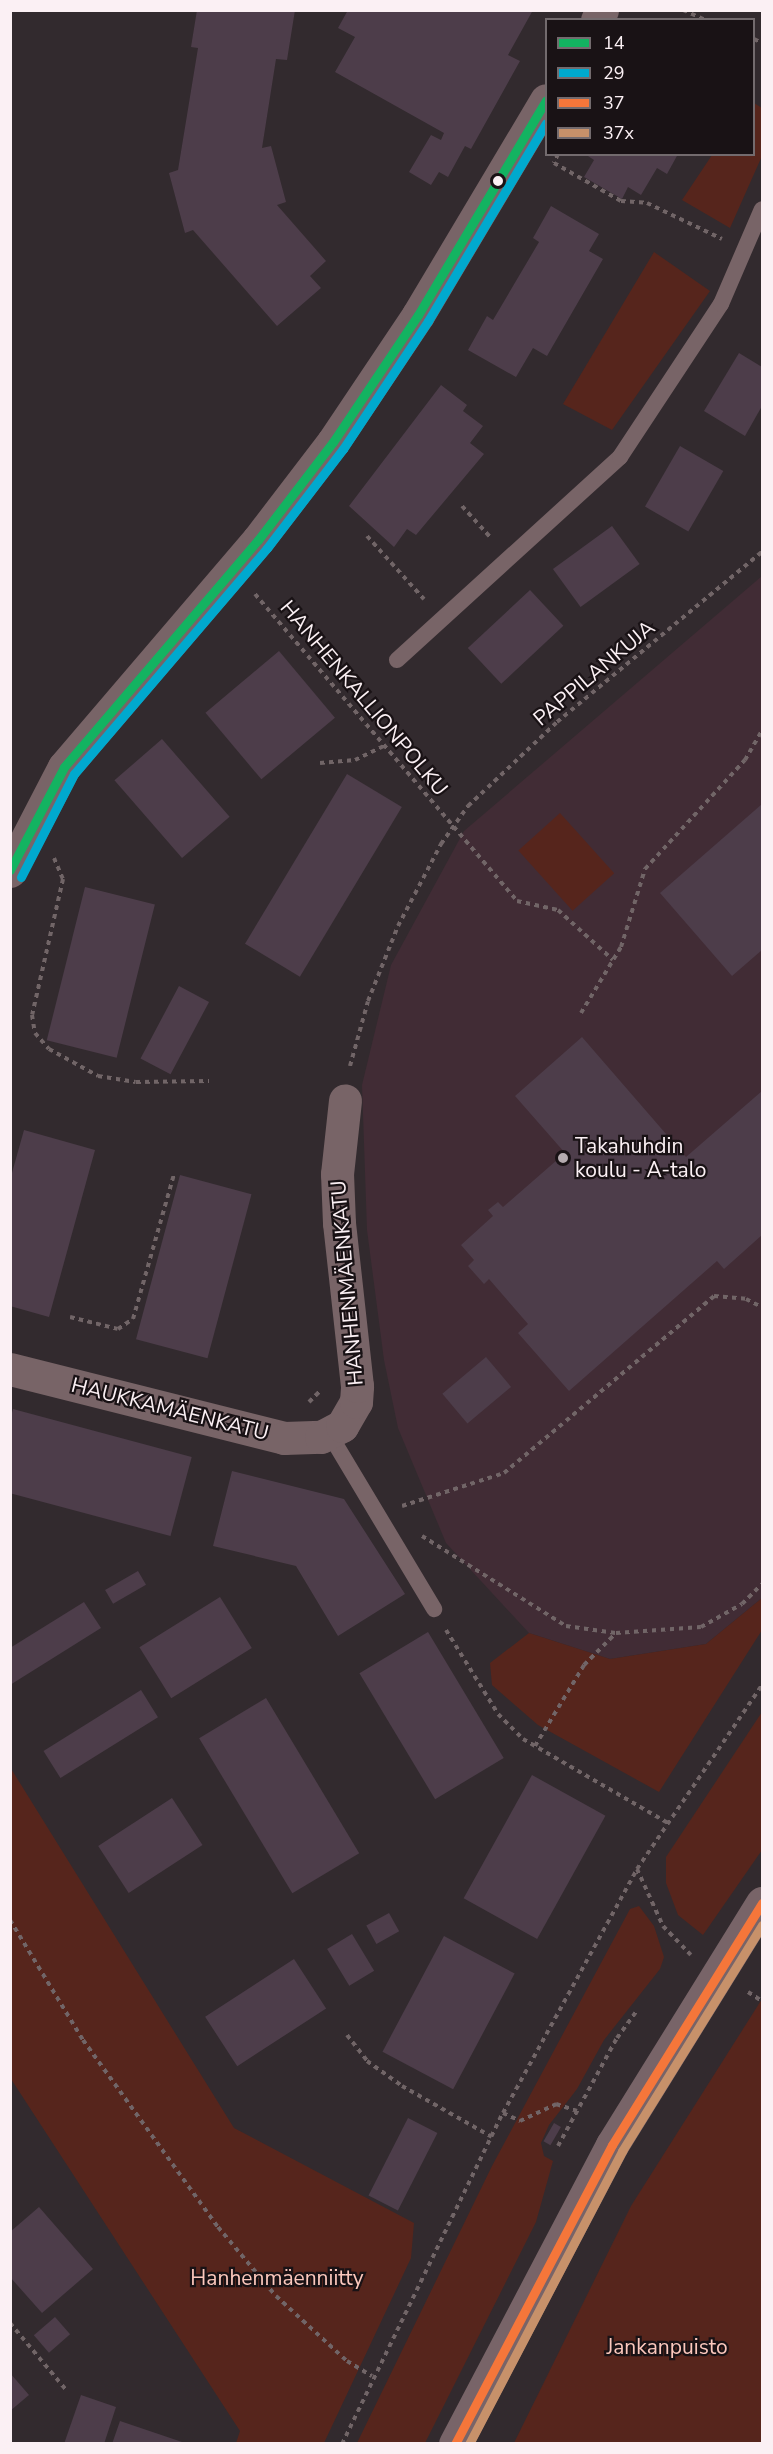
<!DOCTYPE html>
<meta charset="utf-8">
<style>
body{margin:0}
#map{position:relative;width:773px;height:2454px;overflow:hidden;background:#322a2e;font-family:"Nunito Sans",sans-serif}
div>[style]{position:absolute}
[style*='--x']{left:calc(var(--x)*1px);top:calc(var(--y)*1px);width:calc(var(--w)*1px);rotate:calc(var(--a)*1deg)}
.built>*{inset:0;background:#412c35}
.green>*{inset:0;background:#56251c;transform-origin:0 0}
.building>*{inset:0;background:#4d3d4a;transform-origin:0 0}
.path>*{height:4px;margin-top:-2px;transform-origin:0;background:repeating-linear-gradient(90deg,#716567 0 4.5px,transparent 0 9px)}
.service>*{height:16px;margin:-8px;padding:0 8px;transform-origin:8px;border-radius:8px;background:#786467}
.minor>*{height:33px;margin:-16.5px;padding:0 16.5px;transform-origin:16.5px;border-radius:16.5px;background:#786467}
.tertiary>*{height:33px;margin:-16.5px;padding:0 16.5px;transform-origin:16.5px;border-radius:16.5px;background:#786467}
.primary>*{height:33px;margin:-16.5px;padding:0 16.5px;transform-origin:16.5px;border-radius:16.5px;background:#786468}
.bus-1>*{height:9px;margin:-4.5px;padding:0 4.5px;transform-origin:4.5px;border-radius:4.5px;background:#13b361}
.bus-2>*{height:9px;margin:-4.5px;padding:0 4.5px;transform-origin:4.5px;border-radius:4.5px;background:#00a9ce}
.bus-3>*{height:9px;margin:-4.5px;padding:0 4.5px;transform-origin:4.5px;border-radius:4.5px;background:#f5763a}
.bus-4>*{height:9px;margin:-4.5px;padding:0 4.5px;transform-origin:4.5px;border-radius:4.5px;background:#c7916a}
.dots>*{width:16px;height:16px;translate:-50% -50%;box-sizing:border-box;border:3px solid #191215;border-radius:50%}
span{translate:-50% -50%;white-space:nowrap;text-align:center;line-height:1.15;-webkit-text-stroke:4.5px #191215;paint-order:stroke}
.street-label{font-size:21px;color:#fbf0f4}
.poi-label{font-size:21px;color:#fbf0f4}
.left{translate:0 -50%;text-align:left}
.park-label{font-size:21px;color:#fcc8bd}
.frame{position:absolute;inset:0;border:12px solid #fbf0f4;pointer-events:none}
.legend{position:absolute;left:545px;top:18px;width:210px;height:138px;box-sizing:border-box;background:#191215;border:2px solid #736b6e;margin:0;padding:8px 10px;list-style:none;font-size:18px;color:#fbf0f4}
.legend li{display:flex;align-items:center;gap:12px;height:30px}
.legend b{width:30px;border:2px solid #736b6e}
</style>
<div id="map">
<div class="built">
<i style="clip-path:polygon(762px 576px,762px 1598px,706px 1644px,610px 1659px,529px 1633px,446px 1543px,398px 1428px,384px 1360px,367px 1230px,362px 1085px,391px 965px,464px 831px)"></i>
</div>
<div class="green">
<i style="clip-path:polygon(754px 103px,762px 108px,762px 156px,730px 228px,682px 200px,712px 155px,754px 154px)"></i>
<i style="clip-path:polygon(654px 252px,710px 291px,612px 430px,563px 404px)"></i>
<i style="left:560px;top:813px;width:81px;height:56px;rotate:48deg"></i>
<i style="clip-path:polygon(762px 1598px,762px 1630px,659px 1792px,538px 1725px,492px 1685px,490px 1663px,529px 1633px,610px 1659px,706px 1644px)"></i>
<i style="clip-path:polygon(762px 1712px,762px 1850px,703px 1935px,678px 1915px,666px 1883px,666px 1857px)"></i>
<i style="clip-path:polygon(10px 1767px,234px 2128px,414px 2223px,411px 2258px,324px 2443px,236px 2443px,240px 2431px,11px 2079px)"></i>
<i style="clip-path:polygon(639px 1906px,654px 1926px,664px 1957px,660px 1969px,604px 2040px,577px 2089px,549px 2125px,541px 2143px,544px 2156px,553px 2161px,536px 2222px,425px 2443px,357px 2443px,492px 2166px,630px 1909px)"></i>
<i style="clip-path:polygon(762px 1999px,762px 2443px,514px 2443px,631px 2206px)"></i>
</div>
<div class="building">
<i style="clip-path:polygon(197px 10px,295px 10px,287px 60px,276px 59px,262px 148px,271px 146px,286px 202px,277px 205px,326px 261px,310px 276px,321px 288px,277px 326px,193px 230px,185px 233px,169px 173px,178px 170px,198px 48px,191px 47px)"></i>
<i style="clip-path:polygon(348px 10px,533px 10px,508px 55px,520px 61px,471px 149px,465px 146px,448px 177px,439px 172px,431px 185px,409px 172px,431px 135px,441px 140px,444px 133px,335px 72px,355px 37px,338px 28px)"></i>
<i style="clip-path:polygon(585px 154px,678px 154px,667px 174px,657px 168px,641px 195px,628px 187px,622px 199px,584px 177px,594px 160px)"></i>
<i style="clip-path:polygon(551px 206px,599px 234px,589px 251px,603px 259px,547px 356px,533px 348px,516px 377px,468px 350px,487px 316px,493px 320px,539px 242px,533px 238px)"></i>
<i style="clip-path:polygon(739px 353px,762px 367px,762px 406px,745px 436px,704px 411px)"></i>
<i style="clip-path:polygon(441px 385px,467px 405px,463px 411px,483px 426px,470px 443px,484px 454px,416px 535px,407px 529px,394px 547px,349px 506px)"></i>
<i style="left:680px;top:446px;width:50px;height:70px;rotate:30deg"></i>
<i style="left:612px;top:526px;width:47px;height:73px;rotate:54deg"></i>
<i style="left:530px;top:590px;width:49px;height:85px;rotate:47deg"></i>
<i style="left:279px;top:651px;width:87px;height:96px;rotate:50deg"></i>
<i style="left:162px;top:739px;width:103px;height:63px;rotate:49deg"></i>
<i style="left:347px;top:774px;width:64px;height:198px;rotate:31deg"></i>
<i style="clip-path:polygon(762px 804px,762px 950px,732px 976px,660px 893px)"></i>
<i style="left:85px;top:887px;width:72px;height:158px;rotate:14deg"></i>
<i style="left:179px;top:986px;width:34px;height:82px;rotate:28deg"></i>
<i style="clip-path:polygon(582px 1037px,686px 1157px,762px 1091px,762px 1235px,724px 1269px,717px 1261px,569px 1391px,518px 1333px,528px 1324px,489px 1279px,484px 1284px,468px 1266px,474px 1260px,461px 1245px,493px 1216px,488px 1210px,498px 1202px,503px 1207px,565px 1153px,515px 1096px)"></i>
<i style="clip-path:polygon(24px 1130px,95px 1150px,49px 1317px,10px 1306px,10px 1180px)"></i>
<i style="left:180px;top:1175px;width:74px;height:170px;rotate:15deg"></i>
<i style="left:486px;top:1357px;width:39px;height:57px;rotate:50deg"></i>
<i style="left:13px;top:1409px;width:185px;height:82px;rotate:15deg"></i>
<i style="clip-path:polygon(232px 1471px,344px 1499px,405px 1594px,338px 1636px,296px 1566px,213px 1546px)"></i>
<i style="left:138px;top:1571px;width:16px;height:38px;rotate:60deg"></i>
<i style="left:220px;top:1597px;width:60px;height:95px;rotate:58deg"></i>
<i style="clip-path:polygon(84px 1602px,101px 1628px,10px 1685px,10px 1648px)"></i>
<i style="left:428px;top:1632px;width:147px;height:80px;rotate:59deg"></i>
<i style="left:141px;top:1690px;width:32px;height:115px;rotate:58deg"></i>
<i style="left:266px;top:1698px;width:181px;height:78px;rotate:59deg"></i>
<i style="left:532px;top:1775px;width:84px;height:141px;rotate:29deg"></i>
<i style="left:172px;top:1798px;width:56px;height:88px;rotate:57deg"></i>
<i style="left:389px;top:1913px;width:21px;height:26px;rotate:61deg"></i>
<i style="left:352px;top:1934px;width:43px;height:29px;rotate:59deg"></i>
<i style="left:444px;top:1936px;width:80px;height:131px;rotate:28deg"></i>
<i style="left:294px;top:1959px;width:59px;height:106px;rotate:57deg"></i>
<i style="left:408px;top:2118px;width:33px;height:87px;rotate:27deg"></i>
<i style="left:554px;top:2123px;width:8px;height:21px;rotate:30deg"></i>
<i style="clip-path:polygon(39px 2207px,93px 2269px,42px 2313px,10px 2277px,10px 2232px)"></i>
<i style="left:55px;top:2317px;width:23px;height:28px;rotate:49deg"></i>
<i style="clip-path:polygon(10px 2373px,29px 2395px,10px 2411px)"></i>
<i style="clip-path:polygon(81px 2395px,116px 2407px,104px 2444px,64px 2444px)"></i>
<i style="clip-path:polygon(120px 2421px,185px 2443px,185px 2444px,112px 2444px)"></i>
</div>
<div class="path">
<i style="--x:683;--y:10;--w:24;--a:24"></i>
<i style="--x:754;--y:39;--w:9;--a:27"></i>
<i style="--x:558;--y:154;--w:10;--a:114"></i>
<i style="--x:554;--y:163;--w:77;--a:29.6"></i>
<i style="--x:621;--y:201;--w:26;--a:4"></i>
<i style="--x:647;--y:203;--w:83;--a:25.6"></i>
<i style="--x:462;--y:506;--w:43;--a:47.8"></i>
<i style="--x:367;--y:536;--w:85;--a:47.9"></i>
<i style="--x:255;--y:594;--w:404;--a:49.5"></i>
<i style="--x:517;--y:901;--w:42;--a:12.4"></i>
<i style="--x:558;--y:910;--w:74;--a:42.3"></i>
<i style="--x:320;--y:763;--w:35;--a:-5"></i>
<i style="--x:355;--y:760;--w:32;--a:-26"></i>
<i style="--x:54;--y:858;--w:23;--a:67"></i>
<i style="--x:63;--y:879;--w:139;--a:102.8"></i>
<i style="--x:32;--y:1015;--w:18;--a:81"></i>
<i style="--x:35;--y:1033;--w:21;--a:49"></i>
<i style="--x:49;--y:1049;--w:56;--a:28.9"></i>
<i style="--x:98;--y:1076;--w:38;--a:9"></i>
<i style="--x:136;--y:1082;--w:73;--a:-0.8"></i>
<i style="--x:581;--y:1013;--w:77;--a:-58.8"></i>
<i style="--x:621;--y:947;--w:82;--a:-72.9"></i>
<i style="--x:645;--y:869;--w:148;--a:-47.5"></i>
<i style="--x:745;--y:760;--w:34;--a:-60"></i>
<i style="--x:350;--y:1066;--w:67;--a:-74.5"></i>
<i style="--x:368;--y:1001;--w:81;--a:-68.2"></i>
<i style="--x:398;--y:926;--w:93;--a:-62.3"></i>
<i style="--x:441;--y:844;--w:47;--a:-54.6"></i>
<i style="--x:468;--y:806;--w:122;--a:-43.3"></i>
<i style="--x:557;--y:722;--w:266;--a:-39.7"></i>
<i style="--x:70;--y:1317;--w:49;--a:14"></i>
<i style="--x:118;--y:1329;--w:18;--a:-34"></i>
<i style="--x:133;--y:1319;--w:151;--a:-74.2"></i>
<i style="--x:309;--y:1402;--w:17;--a:-45"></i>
<i style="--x:402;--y:1506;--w:107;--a:-17.9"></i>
<i style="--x:504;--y:1473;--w:275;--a:-40.1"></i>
<i style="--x:714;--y:1296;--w:32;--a:5"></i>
<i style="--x:746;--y:1299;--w:18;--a:27"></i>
<i style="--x:422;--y:1536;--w:170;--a:32"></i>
<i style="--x:566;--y:1626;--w:50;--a:8"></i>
<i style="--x:616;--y:1633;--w:85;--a:-4"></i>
<i style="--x:701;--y:1627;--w:47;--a:-29.3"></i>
<i style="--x:742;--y:1604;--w:28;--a:-45"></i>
<i style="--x:446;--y:1630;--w:99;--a:58.2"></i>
<i style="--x:498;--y:1714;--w:35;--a:45"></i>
<i style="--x:523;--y:1739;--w:168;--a:30.1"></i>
<i style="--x:535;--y:1746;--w:95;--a:-58.8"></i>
<i style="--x:584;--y:1665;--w:44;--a:-45"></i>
<i style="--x:637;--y:1869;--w:63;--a:65.5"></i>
<i style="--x:663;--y:1926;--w:40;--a:46"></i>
<i style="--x:10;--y:1920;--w:140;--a:58.7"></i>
<i style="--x:83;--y:2040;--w:231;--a:54.2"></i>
<i style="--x:218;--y:2227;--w:90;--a:50"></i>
<i style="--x:276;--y:2296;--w:96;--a:42.5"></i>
<i style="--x:347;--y:2361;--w:29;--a:31"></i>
<i style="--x:748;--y:1992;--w:17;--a:33"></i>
<i style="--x:347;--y:2035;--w:33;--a:52"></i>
<i style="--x:367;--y:2061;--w:43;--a:35.5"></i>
<i style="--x:402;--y:2086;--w:103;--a:29.5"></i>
<i style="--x:503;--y:2113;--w:19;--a:25"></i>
<i style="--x:520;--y:2121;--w:40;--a:-25"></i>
<i style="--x:556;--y:2104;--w:22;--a:18"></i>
<i style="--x:558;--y:2146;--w:123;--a:-61.4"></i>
<i style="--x:617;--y:2038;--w:32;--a:-54"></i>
<i style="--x:10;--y:2323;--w:89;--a:50"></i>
<i style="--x:342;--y:2444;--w:368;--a:-64.1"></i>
<i style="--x:503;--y:2113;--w:278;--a:-61.2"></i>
<i style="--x:637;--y:1869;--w:222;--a:-55.8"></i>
</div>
<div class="service">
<i style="--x:397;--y:660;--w:302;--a:-42.3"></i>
<i style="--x:620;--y:457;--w:183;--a:-56.6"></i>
<i style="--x:721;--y:304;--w:103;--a:-66.7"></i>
<i style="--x:330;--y:1435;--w:203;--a:59.1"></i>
</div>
<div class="minor">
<i style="--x:10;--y:1369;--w:283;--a:14.1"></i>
<i style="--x:284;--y:1438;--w:37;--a:-2"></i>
<i style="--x:321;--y:1437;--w:24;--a:-28"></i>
<i style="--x:342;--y:1426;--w:28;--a:-60"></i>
<i style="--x:356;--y:1402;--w:16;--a:-86"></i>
<i style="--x:357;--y:1386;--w:164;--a:-96.3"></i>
<i style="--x:339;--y:1223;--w:49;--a:-92.3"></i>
<i style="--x:337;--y:1174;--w:74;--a:-83.8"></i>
</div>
<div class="tertiary">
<i style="--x:597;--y:20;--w:11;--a:-63"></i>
<i style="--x:10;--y:871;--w:117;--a:-62.6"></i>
<i style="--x:64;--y:767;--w:299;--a:-49.5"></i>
<i style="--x:258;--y:540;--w:123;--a:-52.6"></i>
<i style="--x:333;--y:442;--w:153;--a:-56.2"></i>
<i style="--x:418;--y:315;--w:250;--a:-59.2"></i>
</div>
<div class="primary">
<i style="--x:455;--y:2444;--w:338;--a:-62.3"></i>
<i style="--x:612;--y:2145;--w:285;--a:-58.2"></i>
</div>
<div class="bus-1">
<i style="--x:10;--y:870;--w:116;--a:-62.3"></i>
<i style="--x:64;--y:767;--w:299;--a:-49.5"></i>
<i style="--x:258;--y:540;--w:123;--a:-52.6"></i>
<i style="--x:333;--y:442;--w:153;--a:-56.2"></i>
<i style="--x:418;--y:315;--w:250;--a:-59.2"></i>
</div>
<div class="bus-2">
<i style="--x:21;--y:877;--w:116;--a:-62.8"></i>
<i style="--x:74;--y:774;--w:297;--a:-49.5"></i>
<i style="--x:267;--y:548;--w:125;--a:-52.5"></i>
<i style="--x:343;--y:449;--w:154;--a:-56.4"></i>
<i style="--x:428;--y:321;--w:230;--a:-59.2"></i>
</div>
<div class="bus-3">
<i style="--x:455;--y:2444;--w:338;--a:-62.3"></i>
<i style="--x:612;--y:2145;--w:285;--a:-58.2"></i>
</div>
<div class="bus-4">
<i style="--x:469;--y:2444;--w:331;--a:-62.4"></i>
<i style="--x:622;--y:2151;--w:266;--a:-58.2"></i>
</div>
<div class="dots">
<i style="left:498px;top:181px;background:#fbf0f4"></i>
<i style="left:563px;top:1158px;background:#b5abaf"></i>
</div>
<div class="street-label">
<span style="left:594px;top:673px;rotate:-40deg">PAPPILANKUJA</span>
<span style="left:364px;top:698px;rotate:50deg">HANHENKALLIONPOLKU</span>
<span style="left:347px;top:1283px;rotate:-95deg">HANHENMÄENKATU</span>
<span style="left:170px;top:1409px;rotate:14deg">HAUKKAMÄENKATU</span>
</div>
<div class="poi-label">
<span class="left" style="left:575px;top:1158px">Takahuhdin<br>koulu - A-talo</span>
</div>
<div class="park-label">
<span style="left:277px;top:2278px">Hanhenmäenniitty</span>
<span style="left:667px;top:2347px">Jankanpuisto</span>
</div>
<div class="frame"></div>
<ul class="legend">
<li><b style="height:8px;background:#13b361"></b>14</li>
<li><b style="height:8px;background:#00a9ce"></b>29</li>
<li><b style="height:8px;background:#f5763a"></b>37</li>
<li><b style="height:8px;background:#c7916a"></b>37x</li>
</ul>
</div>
